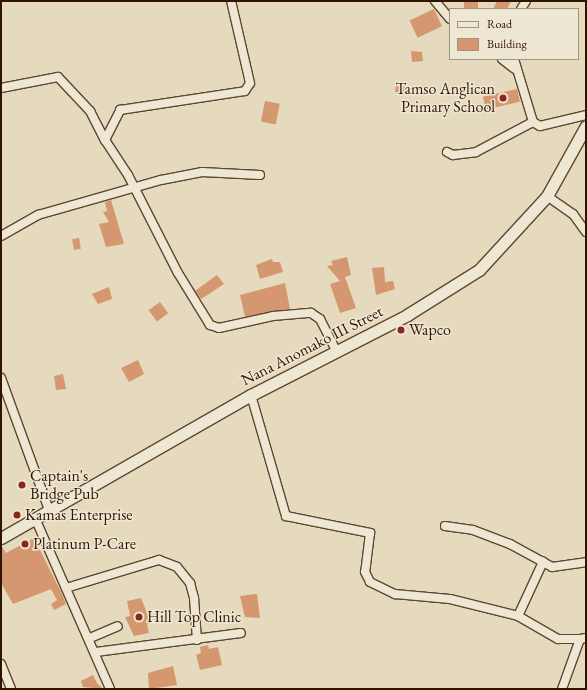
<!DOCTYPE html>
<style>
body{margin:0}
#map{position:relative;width:587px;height:690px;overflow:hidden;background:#e5dabd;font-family:"EB Garamond",serif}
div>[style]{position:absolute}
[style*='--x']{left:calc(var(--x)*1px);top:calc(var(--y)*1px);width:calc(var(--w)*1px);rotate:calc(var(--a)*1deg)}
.building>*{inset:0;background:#d59770;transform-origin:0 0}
.roads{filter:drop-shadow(1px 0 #5e462f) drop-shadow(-1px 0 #5e462f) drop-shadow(0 1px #5e462f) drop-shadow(0 -1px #5e462f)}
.street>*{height:8px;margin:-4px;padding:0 4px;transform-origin:4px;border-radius:4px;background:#eee7d4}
.secondary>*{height:11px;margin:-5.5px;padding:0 5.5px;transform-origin:5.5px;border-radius:5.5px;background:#eee7d4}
.dots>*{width:11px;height:11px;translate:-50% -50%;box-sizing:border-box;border:2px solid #eee7d4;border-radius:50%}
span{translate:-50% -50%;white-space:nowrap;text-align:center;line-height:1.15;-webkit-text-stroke:3px #eee7d4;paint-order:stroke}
.poi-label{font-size:16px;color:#311400}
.right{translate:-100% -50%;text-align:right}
.left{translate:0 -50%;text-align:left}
.street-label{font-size:16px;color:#311400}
.frame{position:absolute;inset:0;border:2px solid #311400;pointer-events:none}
.legend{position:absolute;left:449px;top:8px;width:130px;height:52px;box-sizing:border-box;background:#eee7d4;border:1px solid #a2937f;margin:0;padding:5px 7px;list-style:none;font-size:12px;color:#311400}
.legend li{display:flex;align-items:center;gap:8px;height:20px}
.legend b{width:20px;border:1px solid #a2937f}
</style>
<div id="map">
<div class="building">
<i style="left:464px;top:1px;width:14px;height:8px"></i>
<i style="clip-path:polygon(497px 1px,511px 1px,507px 9px,493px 9px)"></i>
<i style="left:434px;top:9px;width:19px;height:27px;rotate:65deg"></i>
<i style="clip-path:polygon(411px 51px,422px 52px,423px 61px,412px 62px)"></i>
<i style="clip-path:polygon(396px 86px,410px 87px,409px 94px,395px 92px)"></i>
<i style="left:517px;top:89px;width:13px;height:35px;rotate:77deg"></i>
<i style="left:265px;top:101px;width:15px;height:21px;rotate:11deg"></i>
<i style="clip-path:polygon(111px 200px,124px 244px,106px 247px,99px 224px,109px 222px,103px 212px,107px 211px,105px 202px)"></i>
<i style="left:79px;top:238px;width:11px;height:7px;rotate:80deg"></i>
<i style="clip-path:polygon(347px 257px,351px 275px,345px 277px,356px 308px,340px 313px,330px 284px,340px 281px,327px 266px,333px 265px,331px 261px)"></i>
<i style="clip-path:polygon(272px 259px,273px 262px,280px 262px,283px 272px,260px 279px,256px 265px)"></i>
<i style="clip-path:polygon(384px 267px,385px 282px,393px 281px,395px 289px,376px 295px,372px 268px)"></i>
<i style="clip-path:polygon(217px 275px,224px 284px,201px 299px,195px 291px)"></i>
<i style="clip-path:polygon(285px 283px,290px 309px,245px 317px,240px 295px)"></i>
<i style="clip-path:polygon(109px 287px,112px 299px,98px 304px,92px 294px)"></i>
<i style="left:160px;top:302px;width:14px;height:14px;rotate:54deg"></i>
<i style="clip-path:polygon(138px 360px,144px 374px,129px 382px,121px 368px)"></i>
<i style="clip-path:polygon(63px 374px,66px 389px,56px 390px,54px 376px)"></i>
<i style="clip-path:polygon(34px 538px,63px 596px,66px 604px,54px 610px,51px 604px,57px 600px,51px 589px,13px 604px,1px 583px,1px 545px,6px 553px)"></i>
<i style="clip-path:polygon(257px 594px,260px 618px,245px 617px,240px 596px)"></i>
<i style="clip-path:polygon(141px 598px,151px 623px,147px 624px,149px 633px,134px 636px,125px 617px,130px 616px,127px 601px)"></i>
<i style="clip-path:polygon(208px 645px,209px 649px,218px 647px,222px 665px,200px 670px,196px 655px,201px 653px,200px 647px)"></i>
<i style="clip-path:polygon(173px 666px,177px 685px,149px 689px,148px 673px)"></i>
<i style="clip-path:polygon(93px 675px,97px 683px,103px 689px,83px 687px,81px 681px)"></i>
</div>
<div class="roads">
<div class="street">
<i style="--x:435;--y:1;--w:23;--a:50"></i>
<i style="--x:521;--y:9;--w:9;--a:-58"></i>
<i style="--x:502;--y:59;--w:16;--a:38"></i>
<i style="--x:514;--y:59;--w:66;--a:73.2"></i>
<i style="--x:533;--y:122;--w:8;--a:30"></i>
<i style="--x:540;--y:126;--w:47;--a:-13.4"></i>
<i style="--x:1;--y:88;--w:58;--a:-10.9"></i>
<i style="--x:58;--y:77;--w:47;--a:46.7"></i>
<i style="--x:90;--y:111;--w:33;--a:63"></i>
<i style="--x:105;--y:140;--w:34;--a:-63"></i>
<i style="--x:120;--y:110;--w:126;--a:-8.6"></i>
<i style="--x:245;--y:91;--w:9;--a:-58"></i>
<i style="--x:250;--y:83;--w:84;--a:-103"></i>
<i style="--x:105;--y:140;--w:42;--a:56.7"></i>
<i style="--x:128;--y:175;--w:110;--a:63"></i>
<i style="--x:178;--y:273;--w:61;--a:58.4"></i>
<i style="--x:210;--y:325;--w:9;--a:18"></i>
<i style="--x:219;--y:328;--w:55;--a:-12.5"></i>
<i style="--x:273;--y:316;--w:38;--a:-5"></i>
<i style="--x:311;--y:313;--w:11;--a:34"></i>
<i style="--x:320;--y:319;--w:34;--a:63"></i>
<i style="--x:447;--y:152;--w:7;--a:27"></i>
<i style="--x:453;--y:155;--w:23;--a:-7"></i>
<i style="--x:476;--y:152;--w:64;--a:-27.8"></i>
<i style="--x:547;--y:196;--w:32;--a:35"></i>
<i style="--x:573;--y:214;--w:22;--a:54"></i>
<i style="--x:1;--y:236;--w:43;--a:-29.6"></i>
<i style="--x:38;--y:215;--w:128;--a:-15.9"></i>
<i style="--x:161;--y:180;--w:42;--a:-11"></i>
<i style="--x:202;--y:172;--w:58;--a:3"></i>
<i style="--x:1;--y:378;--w:140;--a:70"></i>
<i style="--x:251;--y:395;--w:126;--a:73.9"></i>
<i style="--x:286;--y:516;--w:86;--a:11.4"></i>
<i style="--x:370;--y:533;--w:39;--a:97"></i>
<i style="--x:365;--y:572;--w:11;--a:63"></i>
<i style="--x:370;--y:582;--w:28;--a:26"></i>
<i style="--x:395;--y:594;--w:55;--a:5.2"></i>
<i style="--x:450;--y:599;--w:70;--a:14"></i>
<i style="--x:518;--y:616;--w:46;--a:29.9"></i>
<i style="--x:558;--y:639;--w:22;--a:0"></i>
<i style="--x:35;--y:518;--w:187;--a:66.3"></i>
<i style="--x:445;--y:526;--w:28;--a:8"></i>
<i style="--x:473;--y:530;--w:40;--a:21"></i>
<i style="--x:510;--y:544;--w:48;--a:28.7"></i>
<i style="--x:552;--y:567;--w:34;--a:-8"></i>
<i style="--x:66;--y:588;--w:97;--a:-16.8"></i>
<i style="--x:159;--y:560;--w:19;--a:21"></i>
<i style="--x:177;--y:567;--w:21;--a:51"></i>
<i style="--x:190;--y:583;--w:16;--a:75"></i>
<i style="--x:194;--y:598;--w:42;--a:85.9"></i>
<i style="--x:518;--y:616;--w:60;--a:-65.2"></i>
<i style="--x:90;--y:638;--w:30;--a:-23"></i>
<i style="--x:96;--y:652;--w:146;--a:-7.5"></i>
<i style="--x:1;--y:664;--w:27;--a:68"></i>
<i style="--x:562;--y:689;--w:53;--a:-70.2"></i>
<i style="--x:580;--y:639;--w:6;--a:-9"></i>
</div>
<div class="secondary">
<i style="--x:1;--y:538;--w:288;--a:-29.8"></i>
<i style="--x:251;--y:395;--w:175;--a:-27.1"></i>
<i style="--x:407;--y:315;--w:85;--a:-32"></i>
<i style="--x:479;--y:270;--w:100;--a:-47.4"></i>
<i style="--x:547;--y:196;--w:80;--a:-60.9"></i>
</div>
</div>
<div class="dots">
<i style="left:503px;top:98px;background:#8f2418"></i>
<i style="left:401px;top:330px;background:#8f2418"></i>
<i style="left:22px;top:485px;background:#8f2418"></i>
<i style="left:17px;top:515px;background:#8f2418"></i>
<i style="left:25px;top:544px;background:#8f2418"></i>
<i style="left:139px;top:617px;background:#8f2418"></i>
</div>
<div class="poi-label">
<span class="right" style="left:495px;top:98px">Tamso Anglican<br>Primary School</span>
<span class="left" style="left:409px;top:330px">Wapco</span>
<span class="left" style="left:30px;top:485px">Captain's<br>Bridge Pub</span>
<span class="left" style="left:25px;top:515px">Kamas Enterprise</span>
<span class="left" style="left:33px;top:544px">Platinum P-Care</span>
<span class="left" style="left:147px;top:617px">Hill Top Clinic</span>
</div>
<div class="street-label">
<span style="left:312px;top:346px;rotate:-27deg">Nana Anomako III Street</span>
</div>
<div class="frame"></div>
<ul class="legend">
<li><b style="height:5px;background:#eee7d4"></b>Road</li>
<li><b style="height:11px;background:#d59770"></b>Building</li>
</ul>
</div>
